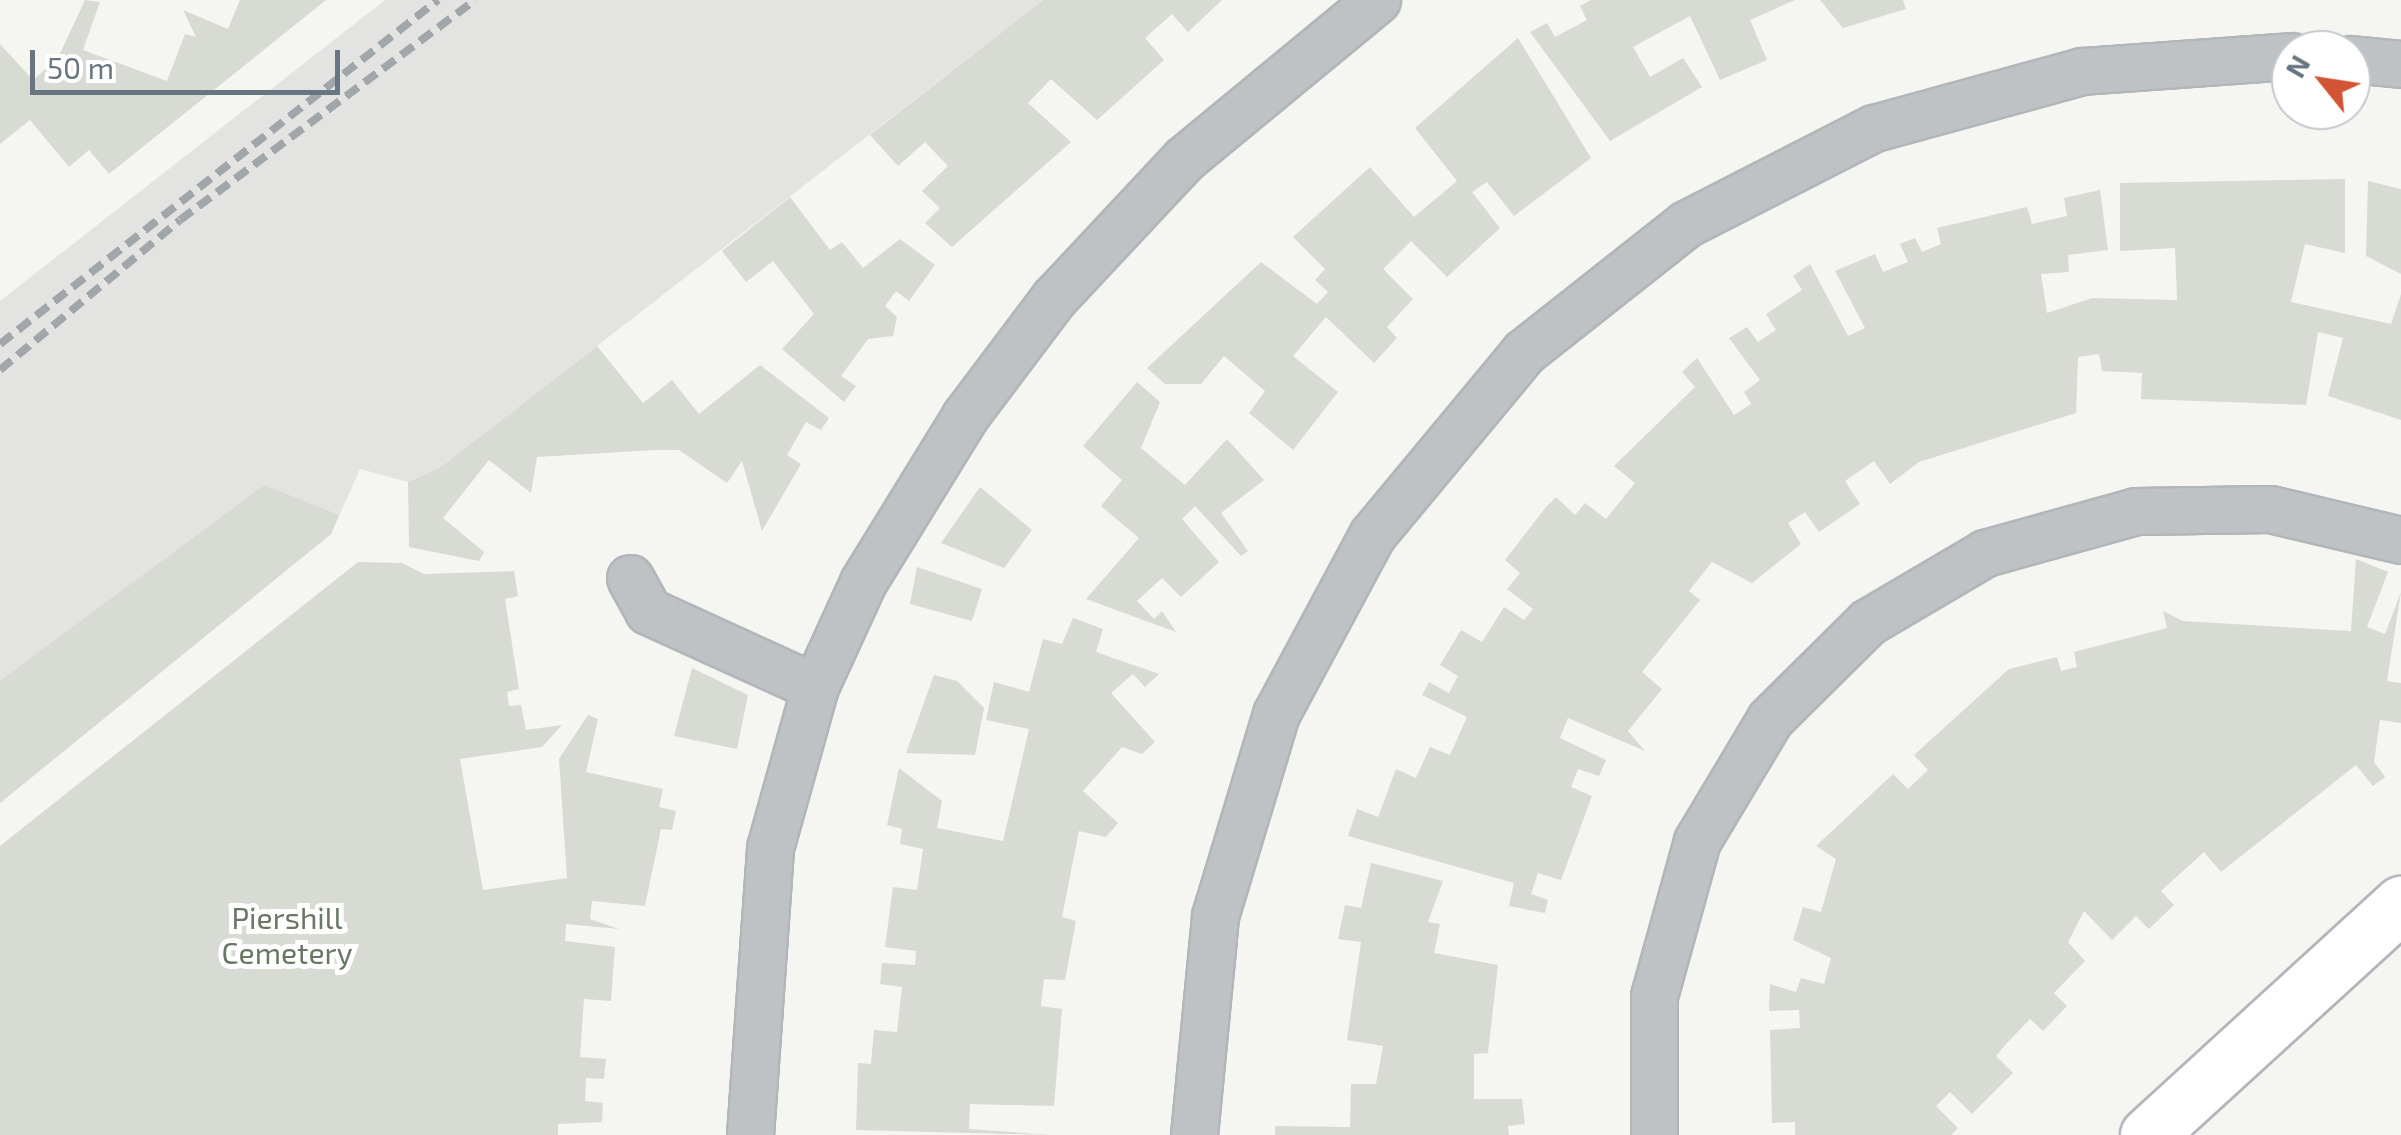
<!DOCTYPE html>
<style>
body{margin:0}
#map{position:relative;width:2401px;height:1135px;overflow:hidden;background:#f5f5f2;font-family:"Exo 2",sans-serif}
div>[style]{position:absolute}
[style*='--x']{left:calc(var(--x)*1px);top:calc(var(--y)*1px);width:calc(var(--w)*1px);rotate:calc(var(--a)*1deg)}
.built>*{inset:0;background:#e3e4e2}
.green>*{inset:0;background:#d7dbd3}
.roads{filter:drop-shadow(2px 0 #b1b6b9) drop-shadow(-2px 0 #b1b6b9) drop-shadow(0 2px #b1b6b9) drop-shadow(0 -2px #b1b6b9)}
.street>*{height:45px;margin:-22.5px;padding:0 22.5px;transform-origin:22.5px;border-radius:22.5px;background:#bec2c5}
.secondary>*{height:55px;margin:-27.5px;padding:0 27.5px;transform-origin:27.5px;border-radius:27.5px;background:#fff}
.rail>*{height:8px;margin-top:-4px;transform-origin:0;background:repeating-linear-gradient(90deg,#a0a6aa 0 15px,transparent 0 23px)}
span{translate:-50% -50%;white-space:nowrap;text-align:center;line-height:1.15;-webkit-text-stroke:10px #fff;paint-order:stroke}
.park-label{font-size:30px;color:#697865}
.north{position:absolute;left:2271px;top:30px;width:100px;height:100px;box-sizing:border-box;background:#fff;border:2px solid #c2c8cc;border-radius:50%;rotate:300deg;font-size:28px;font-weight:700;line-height:40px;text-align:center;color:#677680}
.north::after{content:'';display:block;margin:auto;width:35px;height:45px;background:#d25435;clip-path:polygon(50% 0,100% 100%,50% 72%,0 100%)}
.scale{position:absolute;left:30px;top:50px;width:310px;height:45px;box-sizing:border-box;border:5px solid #677680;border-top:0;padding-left:12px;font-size:30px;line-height:35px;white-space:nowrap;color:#677680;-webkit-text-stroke:8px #fff;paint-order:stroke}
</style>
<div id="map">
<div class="built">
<i style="clip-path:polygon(385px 0,1043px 0,441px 467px,408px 482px,360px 469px,331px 534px,0 803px,0 301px)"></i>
</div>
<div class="green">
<i style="clip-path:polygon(85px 0,100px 2px,83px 50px,167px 81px,185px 34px,196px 37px,183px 10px,228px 29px,240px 0,326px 0,109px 174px,89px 150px,69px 167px,30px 120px,0 144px,0 44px,33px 80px,58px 58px)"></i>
<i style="clip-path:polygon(1043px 0,1222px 0,1188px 32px,1172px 14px,1145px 38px,1164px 60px,1097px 120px,1051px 79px,1028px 103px,1071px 142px,952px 247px,925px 223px,940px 208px,922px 191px,948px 166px,925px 142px,898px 166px,870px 135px)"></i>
<i style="clip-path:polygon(1591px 0,1795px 0,1750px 20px,1767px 60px,1720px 80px,1690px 16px,1633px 47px,1650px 77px,1683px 58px,1702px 87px,1610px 141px,1530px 32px,1547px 23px,1555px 37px,1587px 20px,1580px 6px)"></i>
<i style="clip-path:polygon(1820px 0,1903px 0,1906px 9px,1843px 28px)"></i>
<i style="clip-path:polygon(1518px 38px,1591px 158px,1514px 216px,1487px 182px,1472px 192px,1500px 228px,1447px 277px,1411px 241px,1383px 269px,1413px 299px,1387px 327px,1397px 338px,1374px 363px,1326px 317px,1293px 356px,1338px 392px,1293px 450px,1249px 413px,1265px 391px,1224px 356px,1201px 384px,1165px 384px,1147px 368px,1261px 262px,1317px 304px,1328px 292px,1315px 280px,1325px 269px,1293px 237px,1370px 167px,1414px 217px,1457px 181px,1415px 128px)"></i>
<i style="clip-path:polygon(2345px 179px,2345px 253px,2305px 244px,2291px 302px,2391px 324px,2401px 294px,2401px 420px,2328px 396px,2343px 338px,2318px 332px,2306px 405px,2141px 399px,2142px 373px,2102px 371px,2099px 354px,2078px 357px,2076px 413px,1919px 462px,1890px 484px,1874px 461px,1845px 481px,1860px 504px,1819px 532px,1805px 512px,1788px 523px,1801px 544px,1752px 583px,1712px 562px,1689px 591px,1700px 600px,1642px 672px,1662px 689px,1628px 731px,1645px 751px,1568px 718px,1560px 738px,1606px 760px,1599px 776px,1578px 769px,1571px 787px,1592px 796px,1561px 880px,1538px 873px,1531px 894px,1548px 900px,1545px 913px,1509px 906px,1514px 883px,1348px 836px,1357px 809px,1378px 817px,1396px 769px,1416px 778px,1430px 747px,1450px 755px,1467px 717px,1422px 695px,1429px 682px,1449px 693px,1458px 676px,1440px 665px,1461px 630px,1482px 642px,1504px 607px,1524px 620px,1533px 609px,1507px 589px,1520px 573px,1505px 560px,1546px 507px,1556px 497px,1575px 515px,1585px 503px,1606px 519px,1635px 483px,1614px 466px,1695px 387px,1682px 372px,1697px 358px,1734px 415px,1751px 404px,1744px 392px,1760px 380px,1729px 338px,1747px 327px,1758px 342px,1776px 330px,1766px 314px,1802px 290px,1793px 276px,1810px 264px,1848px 336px,1865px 328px,1835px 271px,1875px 254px,1883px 272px,1908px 262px,1900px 244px,1915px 238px,1922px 252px,1941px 244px,1937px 228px,2027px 207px,2032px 224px,2067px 216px,2064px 198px,2100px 190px,2108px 250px,2068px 255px,2069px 272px,2041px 274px,2047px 313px,2092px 298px,2177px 300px,2175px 248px,2120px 251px,2120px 183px)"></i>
<i style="clip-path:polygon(2368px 181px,2401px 189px,2401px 274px,2366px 256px)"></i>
<i style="clip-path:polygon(790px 197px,830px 250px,842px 242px,863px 268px,900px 239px,935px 265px,909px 301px,896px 291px,885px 306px,897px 317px,893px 336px,868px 339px,841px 376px,856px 386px,844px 402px,782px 349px,814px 314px,773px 261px,746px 282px,722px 251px)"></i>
<i style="clip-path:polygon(597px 346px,643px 403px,672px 380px,699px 414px,760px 365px,829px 418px,821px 430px,806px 422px,787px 455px,801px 464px,762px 531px,742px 461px,727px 483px,679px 450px,656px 450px,537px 457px,531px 493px,489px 460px,443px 518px,484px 552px,479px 561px,409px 547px,408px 482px,441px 467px)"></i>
<i style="clip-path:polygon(1137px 382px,1160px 402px,1141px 448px,1185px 485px,1227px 439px,1264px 480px,1221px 513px,1248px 551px,1241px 556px,1195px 506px,1182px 519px,1219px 562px,1181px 597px,1162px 578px,1137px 601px,1154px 619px,1162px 611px,1176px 632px,1086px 599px,1139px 538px,1101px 506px,1122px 480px,1083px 446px)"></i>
<i style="clip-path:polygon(264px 485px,339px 515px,331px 534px,0 803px,0 681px)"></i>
<i style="clip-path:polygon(980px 487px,1032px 530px,1004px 568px,941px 543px)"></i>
<i style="clip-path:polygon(2356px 559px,2388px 572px,2367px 627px,2385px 634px,2401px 592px,2387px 681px,2401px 683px,2401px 723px,2380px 720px,2374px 762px,2385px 777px,2373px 786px,2356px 765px,2221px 872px,2204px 852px,2161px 891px,2174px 905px,2149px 929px,2136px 916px,2112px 940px,2084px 911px,2068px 942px,2085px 961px,2054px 993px,2067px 1006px,2043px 1031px,2030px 1019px,2006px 1044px,1996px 1056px,2013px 1073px,1972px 1114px,1950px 1092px,1936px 1106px,1958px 1128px,1951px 1135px,1795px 1135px,1795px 1122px,1772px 1123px,1770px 1030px,1800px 1028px,1799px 1010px,1769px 1011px,1770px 984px,1796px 992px,1801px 978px,1824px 984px,1831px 958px,1793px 940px,1803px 907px,1821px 912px,1836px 859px,1816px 846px,1831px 832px,1893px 774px,1908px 789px,1928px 770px,1914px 755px,2009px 669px,2057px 657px,2061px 671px,2077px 667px,2074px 652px,2167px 628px,2163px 611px,2183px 621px,2351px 631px)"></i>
<i style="clip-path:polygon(358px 562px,402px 563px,424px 574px,514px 571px,518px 596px,505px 599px,519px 689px,507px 692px,509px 706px,521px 705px,526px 730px,562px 725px,542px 747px,460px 759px,483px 890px,567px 878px,559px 759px,588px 715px,598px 719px,586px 772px,663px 789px,659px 807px,676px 811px,672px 830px,661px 829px,645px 906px,592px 901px,590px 919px,619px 929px,566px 924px,565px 941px,615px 947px,611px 1001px,584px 999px,580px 1057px,606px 1059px,604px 1079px,586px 1078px,585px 1101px,603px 1103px,602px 1122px,558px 1124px,558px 1135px,0 1135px,0 846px)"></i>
<i style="clip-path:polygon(917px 567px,982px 589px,972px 621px,910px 604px)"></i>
<i style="clip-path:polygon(1073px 618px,1103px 629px,1096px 652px,1159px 674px,1145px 687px,1133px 674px,1111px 693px,1155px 742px,1142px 754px,1122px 747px,1083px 791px,1118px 823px,1106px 837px,1079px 831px,1062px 917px,1076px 921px,1065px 980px,1044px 979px,1041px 1006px,1062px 1009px,1054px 1106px,970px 1104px,969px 1129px,1052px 1135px,856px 1130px,858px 1063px,871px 1064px,874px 1030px,897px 1032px,902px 987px,880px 984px,882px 963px,915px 965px,916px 951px,885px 947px,893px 887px,917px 890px,923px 849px,900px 844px,902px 829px,887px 825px,899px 768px,942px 801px,937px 828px,1003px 841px,1029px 729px,986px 720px,994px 682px,1029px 692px,1043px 639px,1062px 644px)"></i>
<i style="clip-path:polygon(692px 668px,748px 695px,737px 749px,674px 736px)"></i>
<i style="clip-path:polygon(934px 675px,957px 681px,984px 708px,975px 755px,906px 753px)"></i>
<i style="clip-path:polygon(1371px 863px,1443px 881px,1428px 922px,1440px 924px,1434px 953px,1498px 965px,1488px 1053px,1474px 1054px,1474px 1099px,1522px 1099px,1525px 1124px,1508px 1126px,1509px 1135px,1275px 1135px,1275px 1126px,1350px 1127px,1351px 1084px,1376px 1084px,1383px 1046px,1347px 1040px,1361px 942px,1338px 939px,1345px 905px,1361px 908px)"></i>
</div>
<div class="roads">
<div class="street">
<i style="--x:2351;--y:59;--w:50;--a:5.7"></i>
<i style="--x:630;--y:578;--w:38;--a:61"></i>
<i style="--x:648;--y:611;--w:183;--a:24.5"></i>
<i style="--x:750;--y:1135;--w:288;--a:-86"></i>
<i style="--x:770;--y:848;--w:167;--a:-74.4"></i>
<i style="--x:815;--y:687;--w:115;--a:-65.4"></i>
<i style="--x:863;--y:582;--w:195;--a:-58.4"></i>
<i style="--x:965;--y:416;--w:148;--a:-53"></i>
<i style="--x:1054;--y:298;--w:190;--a:-46.9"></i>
<i style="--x:1184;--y:159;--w:250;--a:-39.5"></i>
<i style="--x:1194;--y:1135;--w:220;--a:-84.5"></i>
<i style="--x:1215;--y:916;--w:211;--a:-73.2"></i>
<i style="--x:1276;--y:714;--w:203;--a:-61.8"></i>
<i style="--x:1372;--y:535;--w:238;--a:-50.3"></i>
<i style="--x:1524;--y:352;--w:206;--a:-38.3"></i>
<i style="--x:1686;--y:224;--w:211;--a:-27.1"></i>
<i style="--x:1874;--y:128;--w:216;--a:-15.3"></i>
<i style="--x:2082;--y:71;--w:210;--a:-4.1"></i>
<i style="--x:1654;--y:1135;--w:139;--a:-90"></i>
<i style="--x:1654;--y:996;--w:161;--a:-74.5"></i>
<i style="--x:1697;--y:841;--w:142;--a:-59.1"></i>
<i style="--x:1770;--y:719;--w:138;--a:-44.7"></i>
<i style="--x:1868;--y:622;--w:136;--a:-30.5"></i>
<i style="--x:1985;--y:553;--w:157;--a:-15.5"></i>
<i style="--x:2136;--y:511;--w:134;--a:-0.9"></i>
<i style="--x:2270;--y:509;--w:135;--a:13.3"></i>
</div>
<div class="secondary">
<i style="--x:2148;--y:1135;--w:343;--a:-42.4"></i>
</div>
</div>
<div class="rail">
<i style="--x:0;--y:344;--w:557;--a:-38.15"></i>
<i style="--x:0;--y:370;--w:234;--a:-39.8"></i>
<i style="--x:180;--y:220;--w:368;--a:-36.7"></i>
</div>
<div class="park-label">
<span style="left:287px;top:934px">Piershill<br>Cemetery</span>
</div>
<div class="north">N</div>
<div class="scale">50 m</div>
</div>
